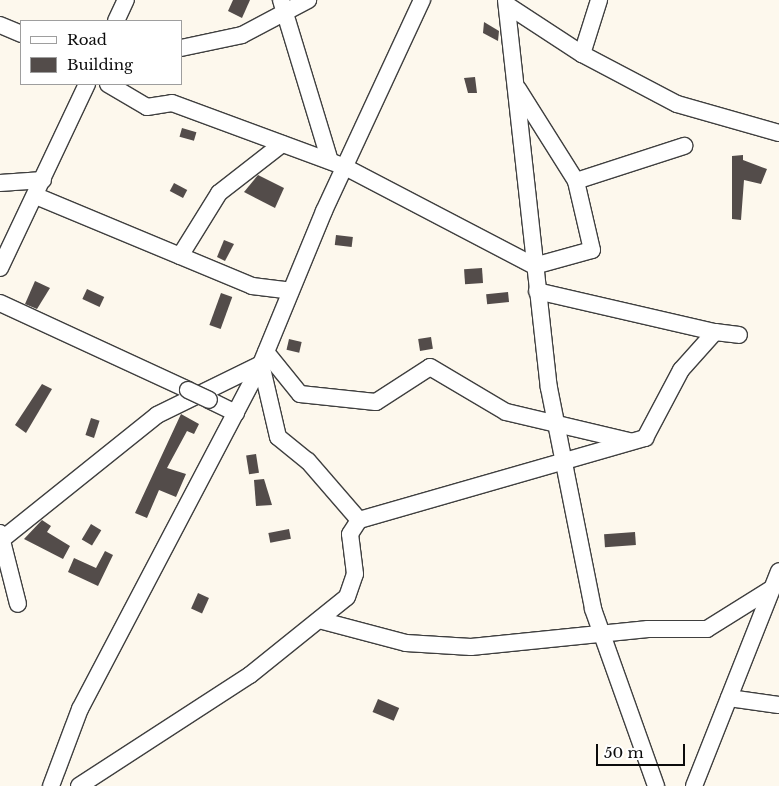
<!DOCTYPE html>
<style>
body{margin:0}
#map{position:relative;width:779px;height:786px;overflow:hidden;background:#fdf8ed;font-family:"Libre Baskerville",serif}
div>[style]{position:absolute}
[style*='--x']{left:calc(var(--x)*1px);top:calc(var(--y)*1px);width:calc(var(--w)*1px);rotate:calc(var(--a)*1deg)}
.building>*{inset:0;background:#534c4a;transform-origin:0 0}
.roads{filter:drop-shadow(1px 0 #3f3f3f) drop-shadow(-1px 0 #3f3f3f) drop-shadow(0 1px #3f3f3f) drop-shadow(0 -1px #3f3f3f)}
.minor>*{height:16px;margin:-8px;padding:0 8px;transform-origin:8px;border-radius:8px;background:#fff}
.bridges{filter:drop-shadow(1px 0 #3f3f3f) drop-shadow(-1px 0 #3f3f3f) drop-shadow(0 1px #3f3f3f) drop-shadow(0 -1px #3f3f3f)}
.minor-bridge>*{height:16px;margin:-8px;padding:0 8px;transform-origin:8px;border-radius:8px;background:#fff}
span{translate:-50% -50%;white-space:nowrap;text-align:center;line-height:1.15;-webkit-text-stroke:5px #fff;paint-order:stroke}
.legend{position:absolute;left:20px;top:20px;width:162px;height:65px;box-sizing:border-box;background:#fff;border:1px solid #9e9e9e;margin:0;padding:6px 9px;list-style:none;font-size:15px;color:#0c0c0c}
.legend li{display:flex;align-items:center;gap:10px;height:25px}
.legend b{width:25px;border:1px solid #9e9e9e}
.scale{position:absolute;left:596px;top:744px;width:89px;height:22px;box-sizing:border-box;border:2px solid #0c0c0c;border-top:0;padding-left:6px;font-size:15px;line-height:18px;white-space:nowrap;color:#0c0c0c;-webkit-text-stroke:4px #fff;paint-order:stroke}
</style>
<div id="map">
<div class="building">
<i style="clip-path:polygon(233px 0,250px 0,242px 18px,228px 11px)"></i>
<i style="clip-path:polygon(484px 22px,499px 31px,498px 41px,483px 33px)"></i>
<i style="clip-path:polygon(475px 77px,477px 93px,468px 93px,464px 78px)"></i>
<i style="left:182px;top:128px;width:15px;height:9px;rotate:16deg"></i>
<i style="clip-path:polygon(743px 155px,743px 160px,767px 169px,761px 184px,744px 180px,741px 220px,732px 219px,732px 156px)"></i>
<i style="clip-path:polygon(258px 175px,284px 188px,275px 208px,244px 192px)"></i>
<i style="left:174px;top:183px;width:15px;height:9px;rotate:28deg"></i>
<i style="left:336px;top:235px;width:17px;height:10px;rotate:7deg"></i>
<i style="clip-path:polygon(224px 240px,234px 244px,225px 261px,217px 257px)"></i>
<i style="left:482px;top:268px;width:15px;height:18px;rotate:86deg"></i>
<i style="clip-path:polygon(35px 281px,50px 288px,37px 309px,25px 304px)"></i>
<i style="left:87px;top:289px;width:19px;height:11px;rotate:25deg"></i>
<i style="left:508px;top:292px;width:10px;height:22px;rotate:84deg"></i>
<i style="left:221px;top:293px;width:12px;height:34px;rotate:20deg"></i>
<i style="left:431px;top:337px;width:12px;height:13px;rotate:81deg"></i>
<i style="left:289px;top:339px;width:13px;height:11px;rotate:13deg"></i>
<i style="clip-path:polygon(42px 384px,52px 389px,26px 433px,15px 425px)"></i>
<i style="clip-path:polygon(181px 414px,199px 424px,194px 434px,187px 431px,167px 468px,186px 474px,176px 497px,159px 490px,147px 518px,135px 513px)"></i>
<i style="left:91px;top:418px;width:9px;height:18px;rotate:18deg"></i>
<i style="left:256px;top:454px;width:19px;height:10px;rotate:81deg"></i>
<i style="clip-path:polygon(264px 479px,272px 505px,256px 506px,254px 480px)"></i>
<i style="clip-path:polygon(42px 520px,51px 526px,47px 532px,70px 546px,63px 559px,24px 539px)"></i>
<i style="left:91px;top:524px;width:12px;height:18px;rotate:31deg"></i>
<i style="left:289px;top:529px;width:10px;height:21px;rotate:79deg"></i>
<i style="left:635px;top:532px;width:13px;height:31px;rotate:86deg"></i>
<i style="clip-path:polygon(105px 551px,113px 555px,98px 586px,68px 572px,74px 558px,96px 568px)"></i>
<i style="left:198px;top:593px;width:12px;height:17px;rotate:24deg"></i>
<i style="left:378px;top:699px;width:23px;height:14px;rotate:23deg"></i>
</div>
<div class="roads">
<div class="minor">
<i style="--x:281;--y:0;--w:168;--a:73.1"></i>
<i style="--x:506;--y:0;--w:390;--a:83.7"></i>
<i style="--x:549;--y:388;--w:225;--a:78.7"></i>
<i style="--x:593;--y:609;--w:188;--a:70.4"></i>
<i style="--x:507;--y:5;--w:90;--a:33.2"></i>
<i style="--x:582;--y:54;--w:107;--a:27.8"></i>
<i style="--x:677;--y:104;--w:106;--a:15.9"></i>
<i style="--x:116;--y:21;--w:23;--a:-65"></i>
<i style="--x:0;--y:25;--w:23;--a:23"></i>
<i style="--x:181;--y:48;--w:62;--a:-12"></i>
<i style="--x:242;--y:35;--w:75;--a:-27.9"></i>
<i style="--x:582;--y:54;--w:57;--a:-72.5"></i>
<i style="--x:108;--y:84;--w:45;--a:30.5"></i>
<i style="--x:147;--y:107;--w:25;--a:-9"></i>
<i style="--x:172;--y:103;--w:184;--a:20.3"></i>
<i style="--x:345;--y:167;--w:213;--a:27.6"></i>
<i style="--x:534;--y:266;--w:60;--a:-15.4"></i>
<i style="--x:592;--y:250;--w:71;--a:-103.1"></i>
<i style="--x:576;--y:181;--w:109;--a:-122.2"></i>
<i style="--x:576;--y:181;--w:114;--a:-18"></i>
<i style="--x:0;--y:183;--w:43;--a:-4"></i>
<i style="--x:36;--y:196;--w:234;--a:22.6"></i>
<i style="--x:252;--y:286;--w:39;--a:7"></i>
<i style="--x:180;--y:256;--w:74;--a:-58.2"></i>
<i style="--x:219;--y:193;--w:80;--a:-37.9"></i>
<i style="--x:0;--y:268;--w:204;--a:-64.7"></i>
<i style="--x:537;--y:291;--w:183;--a:13"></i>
<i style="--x:0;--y:303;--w:207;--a:24.8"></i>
<i style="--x:266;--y:352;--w:54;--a:51"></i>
<i style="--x:300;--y:394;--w:76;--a:6"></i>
<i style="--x:376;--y:402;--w:64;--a:-32.9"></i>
<i style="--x:430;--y:367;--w:88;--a:30.6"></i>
<i style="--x:506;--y:412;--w:126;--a:13.3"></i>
<i style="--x:209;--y:400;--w:30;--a:26"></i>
<i style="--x:0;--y:533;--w:73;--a:75.8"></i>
<i style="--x:0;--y:541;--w:201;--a:-38.7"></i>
<i style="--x:157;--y:415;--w:116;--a:-26.1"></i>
<i style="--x:261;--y:364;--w:75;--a:76.9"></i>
<i style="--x:278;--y:437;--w:38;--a:39"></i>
<i style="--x:308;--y:461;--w:78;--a:49.2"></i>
<i style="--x:319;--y:620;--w:90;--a:14.8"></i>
<i style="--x:406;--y:643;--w:65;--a:3.5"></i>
<i style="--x:471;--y:647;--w:178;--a:-5.8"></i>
<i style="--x:648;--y:629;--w:59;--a:0"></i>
<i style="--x:707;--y:629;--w:75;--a:-32"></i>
<i style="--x:729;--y:698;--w:50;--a:8"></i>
<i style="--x:51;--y:786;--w:82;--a:-69.4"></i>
<i style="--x:80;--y:709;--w:390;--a:-62.3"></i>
<i style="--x:261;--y:364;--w:165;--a:-67.6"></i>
<i style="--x:324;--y:211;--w:233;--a:-65.1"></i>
<i style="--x:79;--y:786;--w:204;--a:-33"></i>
<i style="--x:250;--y:675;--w:124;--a:-38.8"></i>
<i style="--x:347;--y:597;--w:24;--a:-71"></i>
<i style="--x:355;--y:574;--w:40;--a:-97.1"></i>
<i style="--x:350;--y:534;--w:17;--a:-57"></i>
<i style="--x:359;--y:520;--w:298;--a:-16"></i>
<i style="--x:645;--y:438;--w:77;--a:-62.1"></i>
<i style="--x:681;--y:370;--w:51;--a:-48.2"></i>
<i style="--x:715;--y:332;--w:24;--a:7"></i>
<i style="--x:694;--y:786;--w:231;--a:-68.4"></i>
</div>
</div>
<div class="bridges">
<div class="minor-bridge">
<i style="--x:188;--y:390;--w:23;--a:25"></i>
</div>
</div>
<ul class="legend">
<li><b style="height:6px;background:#fff"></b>Road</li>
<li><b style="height:14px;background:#534c4a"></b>Building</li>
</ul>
<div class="scale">50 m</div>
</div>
